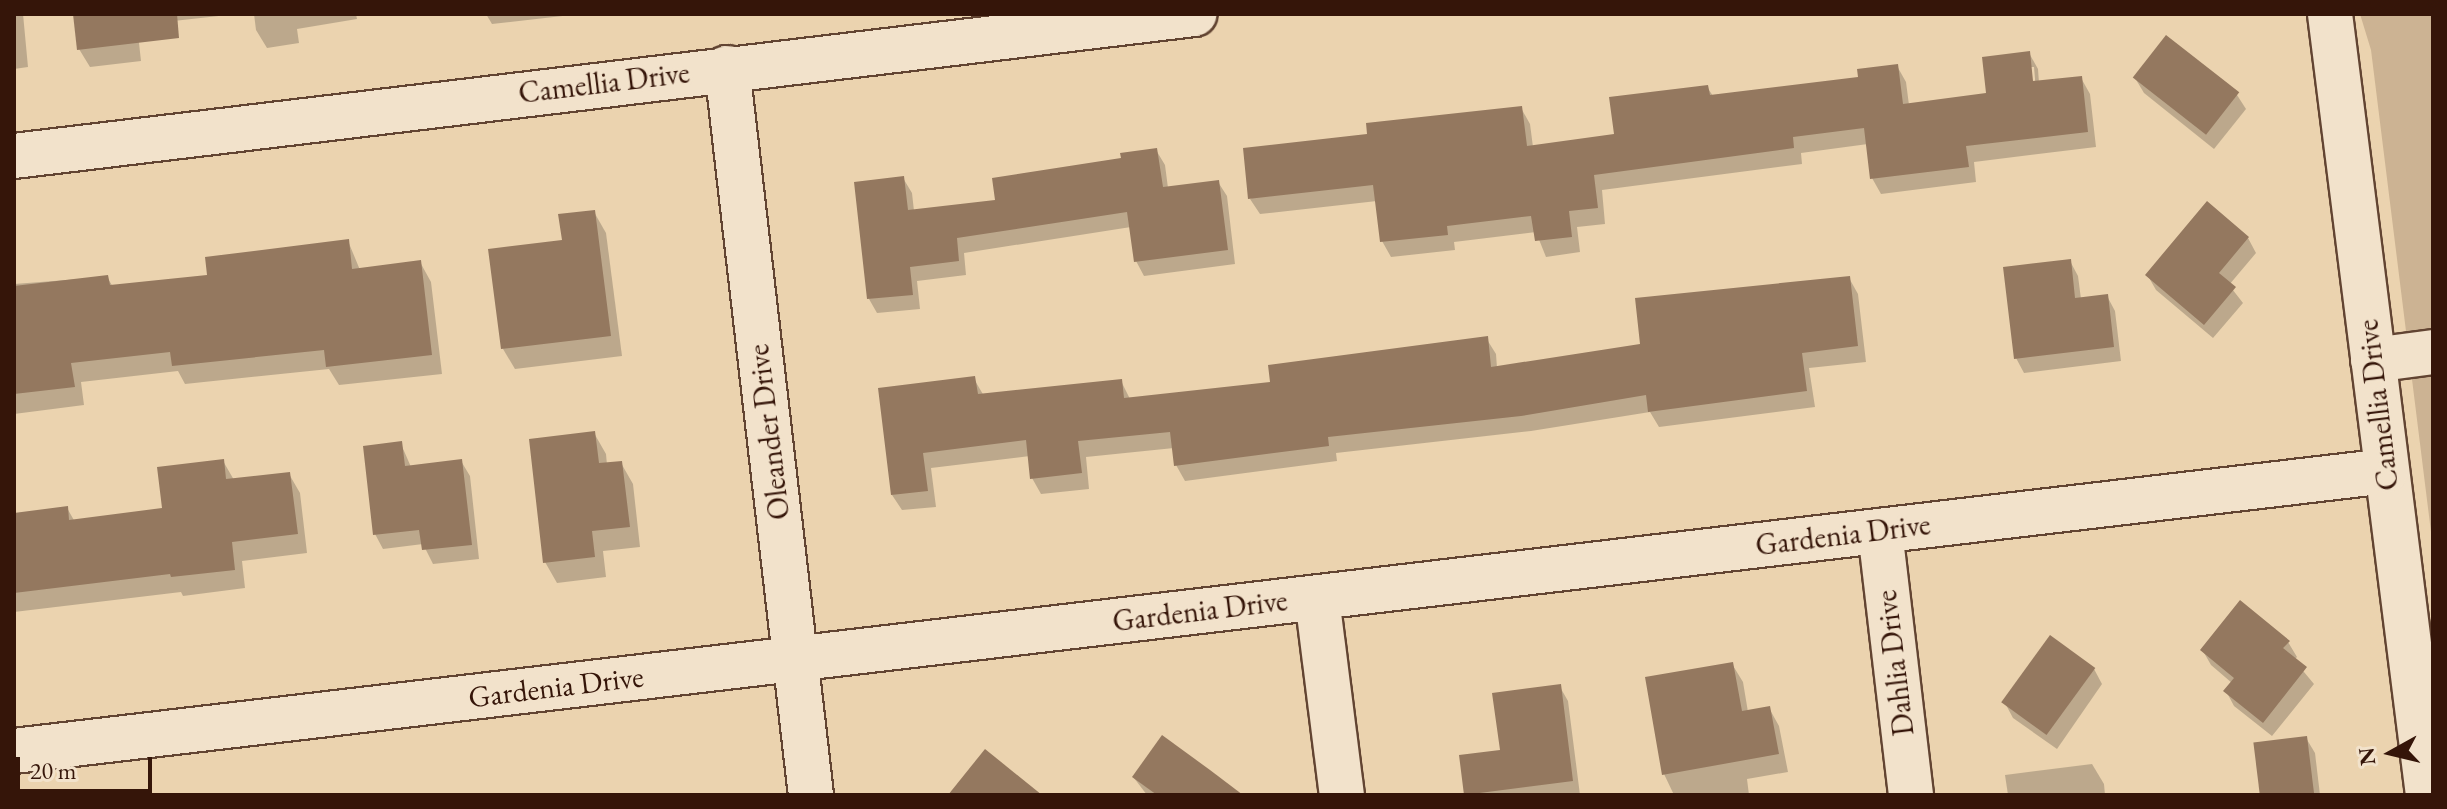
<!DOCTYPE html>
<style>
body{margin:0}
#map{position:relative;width:2447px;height:809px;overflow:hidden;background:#ebd3af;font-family:"EB Garamond",serif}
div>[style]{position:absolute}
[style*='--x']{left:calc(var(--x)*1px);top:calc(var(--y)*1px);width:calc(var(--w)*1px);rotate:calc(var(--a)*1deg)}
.green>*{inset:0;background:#ccb393}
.shadow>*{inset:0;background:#0003}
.building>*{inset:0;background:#94785f;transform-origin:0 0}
.roads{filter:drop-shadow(2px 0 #624432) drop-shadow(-2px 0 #624432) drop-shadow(0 2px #624432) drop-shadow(0 -2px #624432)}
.minor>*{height:44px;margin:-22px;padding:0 22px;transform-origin:22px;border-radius:22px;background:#f2e2cb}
span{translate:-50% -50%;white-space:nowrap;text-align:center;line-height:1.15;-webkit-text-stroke:6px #f2e2cb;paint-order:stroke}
.street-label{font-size:30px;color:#351509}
.frame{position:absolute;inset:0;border:16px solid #351509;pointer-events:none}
.north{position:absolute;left:2351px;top:713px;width:80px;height:80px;-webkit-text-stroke:6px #f2e2cb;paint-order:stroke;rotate:262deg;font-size:22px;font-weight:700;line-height:32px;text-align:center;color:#351509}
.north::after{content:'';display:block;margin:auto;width:28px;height:36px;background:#351509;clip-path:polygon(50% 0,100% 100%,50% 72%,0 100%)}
.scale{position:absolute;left:16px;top:757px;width:136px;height:36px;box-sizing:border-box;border:4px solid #351509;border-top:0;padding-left:10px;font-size:24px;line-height:28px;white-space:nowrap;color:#351509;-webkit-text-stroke:6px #f2e2cb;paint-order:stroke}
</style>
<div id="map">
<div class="green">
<i style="clip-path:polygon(2360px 14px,2433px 14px,2433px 548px,2371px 50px)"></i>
</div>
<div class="shadow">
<i style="clip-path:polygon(14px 14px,23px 14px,28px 67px,14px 69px)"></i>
<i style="clip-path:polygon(75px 14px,237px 14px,137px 25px,141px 61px,90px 67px,79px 49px)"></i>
<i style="clip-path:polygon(254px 14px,356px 14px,357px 19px,297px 29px,299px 43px,267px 48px,256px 30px)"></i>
<i style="clip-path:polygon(486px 14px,580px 14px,492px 24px)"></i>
<i style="clip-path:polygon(evenodd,2029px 53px,2038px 69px,2039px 83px,2081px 78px,2090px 94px,2096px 147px,1974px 162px,1976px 182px,1881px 194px,1872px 178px,1868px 144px,1801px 153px,1802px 164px,1602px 190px,1605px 224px,1577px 227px,1580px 252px,1546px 257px,1536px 232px,1454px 242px,1455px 250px,1391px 257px,1382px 241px,1377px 201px,1260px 214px,1250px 199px,1369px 136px,1521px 108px,1530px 124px,1533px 147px,1616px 136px,1707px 87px,1713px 96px,1860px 78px,1897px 66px,1906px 82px,1909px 105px,1988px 95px,2029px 53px,2030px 67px,2034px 67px,2036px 91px,2032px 92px,2030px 67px)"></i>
<i style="clip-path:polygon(2135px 78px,2237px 95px,2246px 109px,2214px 149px,2144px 93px)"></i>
<i style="clip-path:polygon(1156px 150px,1165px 165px,1168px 188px,1218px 182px,1227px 196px,1235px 264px,1144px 276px,1136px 261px,1131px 227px,964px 253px,966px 275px,917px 281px,920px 309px,877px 313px,869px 299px,903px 178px,912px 193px,914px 211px,997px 202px)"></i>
<i style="clip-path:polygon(594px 212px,606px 233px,622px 356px,515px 369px,503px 349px,564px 242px)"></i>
<i style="clip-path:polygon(2248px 238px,2256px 253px,2229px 285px,2243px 303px,2213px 338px,2156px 290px,2148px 276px)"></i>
<i style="clip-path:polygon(348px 241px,360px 270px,420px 262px,431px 282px,442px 374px,339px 385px,329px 369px,185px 384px,178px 371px,81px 382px,84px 405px,14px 414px,14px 284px,107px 277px,113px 287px,209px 277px)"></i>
<i style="clip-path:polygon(2070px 261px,2078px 276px,2081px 299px,2107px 296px,2115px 311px,2121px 361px,2024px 373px,2016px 358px)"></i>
<i style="clip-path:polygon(1849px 278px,1858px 294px,1866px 362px,1809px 368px,1815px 407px,1659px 427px,1650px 412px,1531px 431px,1336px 453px,1337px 461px,1185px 481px,1176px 465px,1174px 448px,1086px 457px,1089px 489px,1041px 494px,1032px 478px,1030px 456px,931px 468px,936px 507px,902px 510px,892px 495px,974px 379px,984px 396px,1121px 381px,1130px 399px,1272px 384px,1486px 338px,1496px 354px,1497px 368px,1642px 346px)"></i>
<i style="clip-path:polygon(594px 433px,606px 454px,607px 465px,621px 463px,633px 484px,640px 547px,603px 551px,606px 577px,557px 583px,545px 562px)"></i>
<i style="clip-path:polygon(401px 444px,411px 467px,461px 461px,470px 476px,479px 559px,433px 564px,423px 544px,383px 549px,375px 534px)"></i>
<i style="clip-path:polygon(223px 461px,234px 480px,289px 474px,300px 493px,307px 553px,242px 561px,245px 588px,183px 596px,181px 592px,14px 612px,14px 514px,67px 508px,75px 522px,164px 510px)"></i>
<i style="clip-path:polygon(2288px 642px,2297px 657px,2294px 660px,2314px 684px,2272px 736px,2234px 706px,2226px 691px,2232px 683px,2211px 665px,2203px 651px)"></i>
<i style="clip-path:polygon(1732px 664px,1743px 682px,1748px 712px,1769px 708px,1779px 726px,1788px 772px,1747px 779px,1749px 795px,1674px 795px,1664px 774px)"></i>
<i style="clip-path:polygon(2094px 669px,2102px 684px,2057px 749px,2013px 718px,2005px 703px)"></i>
<i style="clip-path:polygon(1560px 687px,1568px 701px,1580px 795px,1467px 795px,1462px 757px,1502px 752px)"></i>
<i style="clip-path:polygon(2306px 738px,2315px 753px,2320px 795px,2262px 795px)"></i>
<i style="clip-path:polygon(2092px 764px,2104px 784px,2105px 795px,2008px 795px,2005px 775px)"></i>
<i style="clip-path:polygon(1134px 778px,1237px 795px,1147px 795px)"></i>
</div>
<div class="building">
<i style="clip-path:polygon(73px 14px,177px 14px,179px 38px,77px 50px)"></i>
<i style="left:2166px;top:35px;width:93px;height:54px;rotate:38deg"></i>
<i style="clip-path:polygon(2030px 51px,2033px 81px,2082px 76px,2088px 132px,1966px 146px,1969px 167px,1870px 179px,1864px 128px,1793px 137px,1794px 148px,1594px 175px,1598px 208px,1569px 211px,1572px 237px,1535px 241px,1531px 216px,1447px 226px,1448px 235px,1380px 242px,1373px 185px,1248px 199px,1243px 148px,1367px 134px,1366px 123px,1522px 106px,1527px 146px,1614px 134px,1609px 97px,1708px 85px,1710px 95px,1858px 77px,1857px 69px,1898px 64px,1903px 104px,1986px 93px,1982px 57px)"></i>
<i style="clip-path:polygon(1157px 148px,1163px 187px,1219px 180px,1228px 250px,1134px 262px,1127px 212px,957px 238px,959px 261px,910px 267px,913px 295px,867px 299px,854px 182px,904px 176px,908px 210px,995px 200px,992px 178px,1121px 158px,1120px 153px)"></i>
<i style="clip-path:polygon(2207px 201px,2249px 237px,2219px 273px,2236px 287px,2204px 325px,2145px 275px)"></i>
<i style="clip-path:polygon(595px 210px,611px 336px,501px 349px,488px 249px,562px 240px,558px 214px)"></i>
<i style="clip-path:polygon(349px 239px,352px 269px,421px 260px,432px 355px,326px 367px,324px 350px,172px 366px,170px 352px,71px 363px,75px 387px,14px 394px,14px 286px,108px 275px,110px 285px,207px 275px,205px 257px)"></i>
<i style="clip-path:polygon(2071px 259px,2075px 298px,2108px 294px,2114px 347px,2014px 359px,2003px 267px)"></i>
<i style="clip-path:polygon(1850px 276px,1858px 346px,1802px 353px,1807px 391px,1648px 412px,1646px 395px,1521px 416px,1328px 437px,1329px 446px,1174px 466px,1170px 432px,1078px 441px,1082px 473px,1030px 479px,1026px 440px,923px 453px,928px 491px,891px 495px,878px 388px,975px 376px,978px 394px,1122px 379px,1124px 398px,1270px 382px,1268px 365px,1488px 336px,1491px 367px,1640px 344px,1635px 298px)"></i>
<i style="clip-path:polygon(595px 431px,599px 463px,622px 461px,630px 527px,592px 531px,595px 557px,543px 563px,529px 439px)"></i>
<i style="clip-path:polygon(402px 441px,405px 466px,462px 459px,472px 545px,422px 550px,419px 530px,373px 535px,363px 446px)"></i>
<i style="clip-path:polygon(224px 459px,226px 479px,290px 472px,298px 534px,232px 542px,235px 570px,171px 577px,170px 574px,14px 593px,14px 513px,68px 506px,69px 520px,162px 508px,157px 467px)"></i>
<i style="clip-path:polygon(2240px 600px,2290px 641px,2283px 648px,2307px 667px,2263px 723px,2223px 691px,2234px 678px,2200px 650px)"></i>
<i style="left:2050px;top:635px;width:56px;height:83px;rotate:36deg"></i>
<i style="clip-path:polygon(1733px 662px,1742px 711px,1770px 706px,1779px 754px,1662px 775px,1645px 677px)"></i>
<i style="clip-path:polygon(1561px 684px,1573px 781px,1464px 795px,1459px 755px,1500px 750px,1492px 693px)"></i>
<i style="clip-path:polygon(1162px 735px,1210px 770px,1243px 795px,1157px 795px,1132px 777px)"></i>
<i style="left:2307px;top:736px;width:59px;height:54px;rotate:83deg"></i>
<i style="clip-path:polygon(985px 749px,1042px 795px,948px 795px)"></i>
</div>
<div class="roads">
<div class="minor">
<i style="--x:2330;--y:14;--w:787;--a:82.85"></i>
<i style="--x:727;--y:68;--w:732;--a:83.41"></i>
<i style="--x:14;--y:156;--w:1189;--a:-6.86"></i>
<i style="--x:2373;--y:360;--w:61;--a:-7.6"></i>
<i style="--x:1880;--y:531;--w:266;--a:83.3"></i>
<i style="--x:1317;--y:598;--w:199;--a:82.8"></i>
<i style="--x:14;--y:751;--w:2388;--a:-6.73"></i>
</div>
</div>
<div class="street-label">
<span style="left:604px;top:83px;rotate:-7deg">Camellia Drive</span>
<span style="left:2378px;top:405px;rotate:-97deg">Camellia Drive</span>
<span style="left:769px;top:432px;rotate:-97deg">Oleander Drive</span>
<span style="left:1843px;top:535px;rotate:-7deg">Gardenia Drive</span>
<span style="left:1200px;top:611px;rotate:-7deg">Gardenia Drive</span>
<span style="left:1895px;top:663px;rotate:-97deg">Dahlia Drive</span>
<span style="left:556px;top:687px;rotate:-7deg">Gardenia Drive</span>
</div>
<div class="frame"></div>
<div class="north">N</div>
<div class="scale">20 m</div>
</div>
